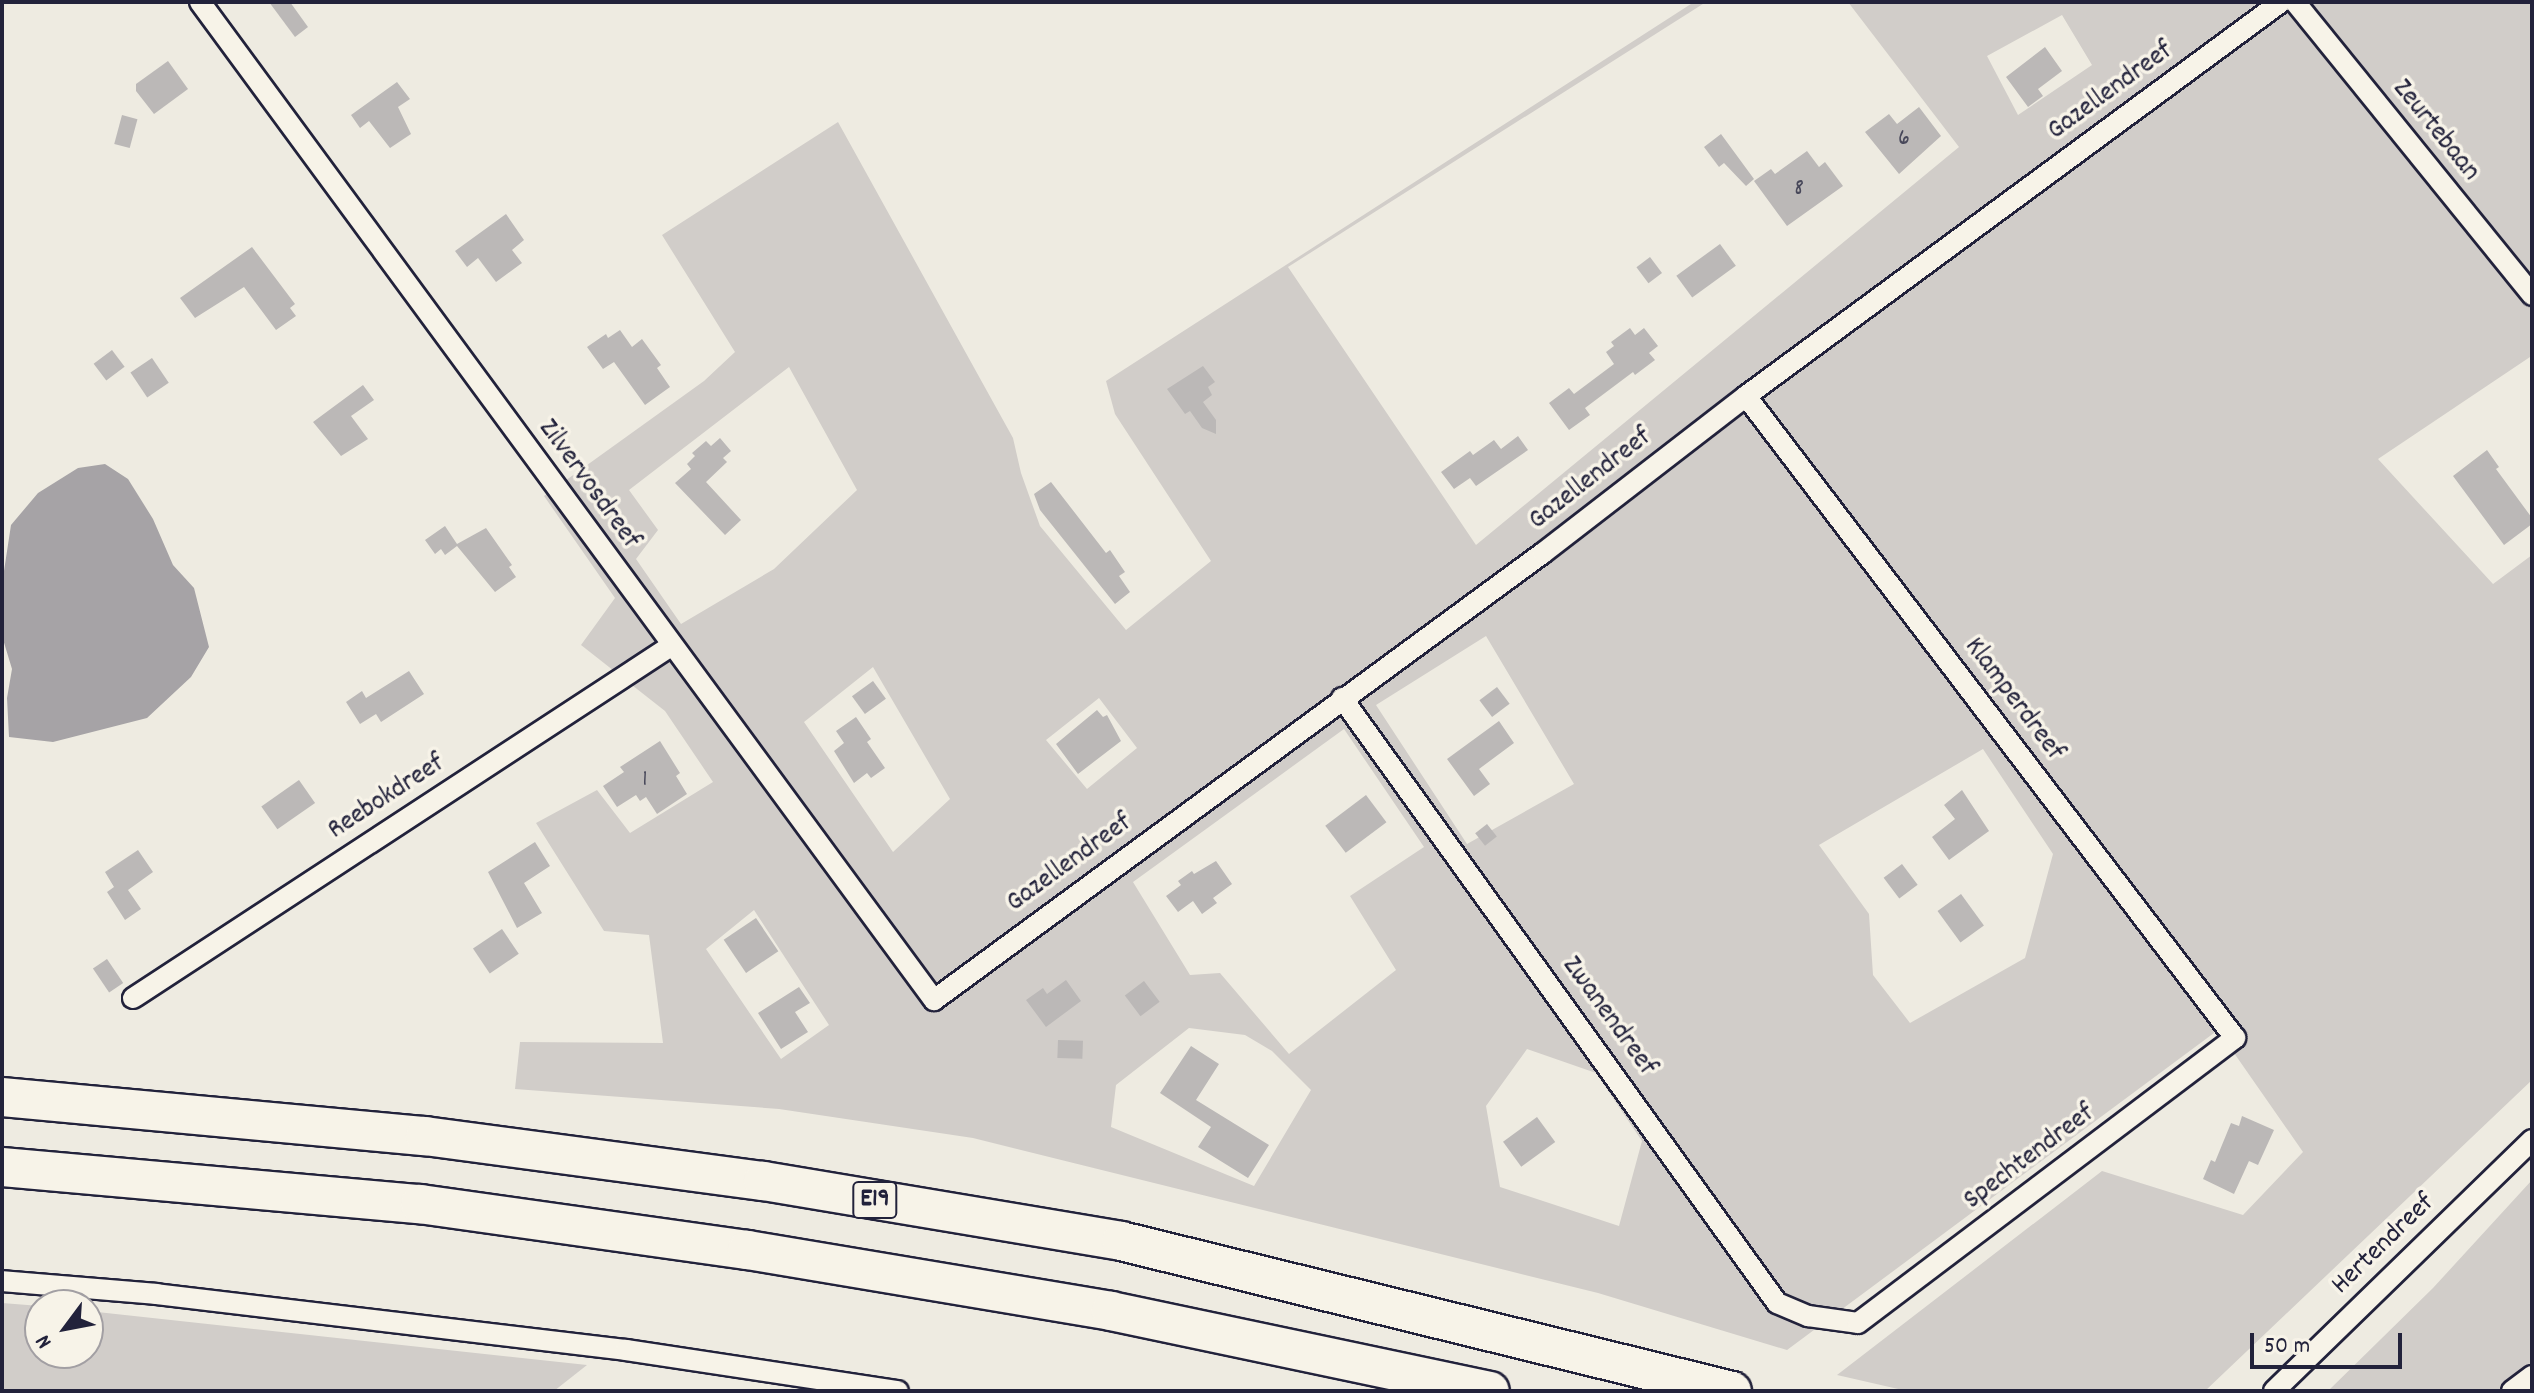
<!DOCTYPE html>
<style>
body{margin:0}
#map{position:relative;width:2534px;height:1393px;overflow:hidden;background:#eeebe1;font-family:Dekko,sans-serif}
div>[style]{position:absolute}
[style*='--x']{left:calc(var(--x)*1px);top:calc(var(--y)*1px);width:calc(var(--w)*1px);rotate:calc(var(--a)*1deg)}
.green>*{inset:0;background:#d1cdc9}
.water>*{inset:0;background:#a6a3a6}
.building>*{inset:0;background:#bbb8b7;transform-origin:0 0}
.roads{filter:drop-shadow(2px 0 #22223b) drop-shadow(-2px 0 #22223b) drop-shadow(0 2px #22223b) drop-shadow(0 -2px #22223b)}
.minor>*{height:20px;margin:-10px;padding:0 10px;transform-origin:10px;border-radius:10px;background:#f7f3e8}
.motorway>*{height:38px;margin:-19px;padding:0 19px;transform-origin:19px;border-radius:19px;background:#f7f3e8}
span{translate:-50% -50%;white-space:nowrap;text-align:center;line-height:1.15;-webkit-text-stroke:7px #f7f3e8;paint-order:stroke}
.number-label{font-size:24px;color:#48485a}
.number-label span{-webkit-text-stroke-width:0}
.shield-label span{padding:2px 6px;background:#f7f3e8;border:2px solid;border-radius:6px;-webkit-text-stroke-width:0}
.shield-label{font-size:26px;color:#22223b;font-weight:700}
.street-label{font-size:28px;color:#22223b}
.frame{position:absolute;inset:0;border:4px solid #22223b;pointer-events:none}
.north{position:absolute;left:24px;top:1289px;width:80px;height:80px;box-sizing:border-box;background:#f7f3e8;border:2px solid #a29fa3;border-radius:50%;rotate:238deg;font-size:22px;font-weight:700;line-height:32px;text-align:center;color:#22223b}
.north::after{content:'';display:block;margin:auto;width:28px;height:36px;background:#22223b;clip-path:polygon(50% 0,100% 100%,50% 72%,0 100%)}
.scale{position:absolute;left:2250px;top:1333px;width:152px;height:36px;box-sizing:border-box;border:4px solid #22223b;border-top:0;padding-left:10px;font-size:24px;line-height:28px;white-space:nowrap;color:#22223b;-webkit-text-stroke:6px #f7f3e8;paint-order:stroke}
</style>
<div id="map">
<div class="green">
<i style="clip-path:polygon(evenodd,1694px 2px,1706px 2px,1288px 267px,1476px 545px,1959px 147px,1848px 2px,2532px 2px,2532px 359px,2530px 357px,2378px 459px,2493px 584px,2532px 555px,2532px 1080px,2205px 1391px,1907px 1391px,1837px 1375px,2102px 1171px,2243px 1215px,2303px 1152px,2218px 1030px,1787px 1350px,1598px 1293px,973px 1138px,779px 1109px,515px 1089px,520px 1042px,663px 1043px,649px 935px,604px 931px,536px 823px,597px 790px,630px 833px,713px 782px,665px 711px,581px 645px,615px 598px,544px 496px,704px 381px,735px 352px,662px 235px,838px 122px,1013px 438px,1021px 473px,1040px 526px,1126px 630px,1211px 561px,1115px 414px,1106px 381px,1694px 2px,2062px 15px,2092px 65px,2018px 115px,1987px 56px,2062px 15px,1694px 2px,789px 367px,857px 490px,774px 569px,681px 624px,636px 559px,658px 530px,629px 490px,789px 367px,1694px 2px,1486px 636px,1574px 784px,1467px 844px,1376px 705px,1486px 636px,1694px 2px,873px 667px,950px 799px,893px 852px,804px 722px,873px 667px,1694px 2px,1099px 698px,1137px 748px,1087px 789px,1046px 740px,1099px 698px,1694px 2px,1344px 729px,1424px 847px,1350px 896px,1396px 970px,1289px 1054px,1220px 973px,1190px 975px,1133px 882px,1344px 729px,1694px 2px,1983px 749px,2053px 854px,2025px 958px,1910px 1023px,1873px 975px,1869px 914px,1819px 845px,1983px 749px,1694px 2px,754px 910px,829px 1025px,781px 1059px,706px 949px,754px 910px,1694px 2px,1189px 1028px,1245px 1035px,1272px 1051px,1311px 1090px,1254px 1186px,1111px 1127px,1116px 1085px,1189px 1028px,1694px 2px,1527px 1049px,1596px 1073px,1642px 1141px,1619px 1226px,1500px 1187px,1486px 1106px,1527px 1049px)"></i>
<i style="clip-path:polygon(2532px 1180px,2532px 1391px,2328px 1391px,2433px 1288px)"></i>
<i style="clip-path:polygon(2px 1303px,40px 1306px,40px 1353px,88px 1353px,88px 1311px,587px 1365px,554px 1391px,2px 1391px)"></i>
</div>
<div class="water">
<i style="clip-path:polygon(105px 464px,128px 479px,153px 519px,173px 565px,194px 588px,209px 647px,191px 677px,147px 718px,53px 742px,9px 737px,7px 698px,12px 669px,2px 636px,2px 584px,11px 525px,38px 493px,78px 468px)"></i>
</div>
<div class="building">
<i style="clip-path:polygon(269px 2px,290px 2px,308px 27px,295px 37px)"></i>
<i style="clip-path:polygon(2045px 47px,2062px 71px,2038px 89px,2043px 96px,2028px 107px,2006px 77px)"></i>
<i style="clip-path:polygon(168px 61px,188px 89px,154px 114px,136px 91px,136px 84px)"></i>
<i style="clip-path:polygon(397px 82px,410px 99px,398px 107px,411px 134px,390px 148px,369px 121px,360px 128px,351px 115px)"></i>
<i style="clip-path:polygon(1919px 107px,1941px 136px,1899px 174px,1865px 132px,1889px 114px,1897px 124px)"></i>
<i style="left:122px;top:115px;width:16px;height:30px;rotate:15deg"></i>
<i style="clip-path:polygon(1721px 134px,1754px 179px,1746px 186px,1724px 163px,1719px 167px,1704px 147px)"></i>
<i style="clip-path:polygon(1807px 151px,1819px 167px,1825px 162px,1843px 186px,1787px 226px,1754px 181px,1771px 169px,1775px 174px)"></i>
<i style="clip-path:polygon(506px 214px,524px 240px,512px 250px,522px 263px,496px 282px,478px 258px,467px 267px,455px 251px)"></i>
<i style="left:1720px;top:244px;width:27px;height:54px;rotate:54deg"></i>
<i style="clip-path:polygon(252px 247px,295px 304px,290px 308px,296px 316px,276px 330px,244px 287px,195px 318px,180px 298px)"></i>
<i style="left:1650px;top:257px;width:20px;height:17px;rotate:53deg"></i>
<i style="clip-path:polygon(1630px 328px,1635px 335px,1644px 328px,1658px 346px,1649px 353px,1655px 360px,1635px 375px,1633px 372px,1585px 408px,1590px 415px,1569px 430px,1549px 403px,1569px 388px,1574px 394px,1614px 364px,1606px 352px,1614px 346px,1611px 342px)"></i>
<i style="clip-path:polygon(620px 330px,632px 347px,642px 339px,661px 365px,657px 368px,670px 387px,645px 405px,614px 362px,603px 369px,587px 347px,606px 334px,608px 338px)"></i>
<i style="left:112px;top:350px;width:21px;height:23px;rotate:53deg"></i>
<i style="left:152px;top:358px;width:30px;height:26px;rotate:56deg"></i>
<i style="clip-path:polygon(1203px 366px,1215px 382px,1208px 387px,1212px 395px,1203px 402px,1216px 420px,1216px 434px,1202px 428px,1190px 411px,1185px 414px,1167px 389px)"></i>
<i style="clip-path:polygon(363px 385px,374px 400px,351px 416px,368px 439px,341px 456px,313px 422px)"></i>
<i style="clip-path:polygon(1518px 436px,1528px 450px,1476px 486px,1470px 478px,1454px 489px,1441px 472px,1470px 451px,1473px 455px,1494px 440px,1501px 449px)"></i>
<i style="clip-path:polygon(720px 438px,731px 451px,723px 458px,727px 462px,706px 482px,741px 520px,725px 535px,675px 483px,691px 469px,687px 464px,695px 456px,692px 453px,706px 441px,711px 446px)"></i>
<i style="clip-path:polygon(2487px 450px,2499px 467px,2496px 469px,2532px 518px,2532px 524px,2504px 545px,2453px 476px)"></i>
<i style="clip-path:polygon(1051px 482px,1106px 553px,1110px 550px,1125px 572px,1119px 576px,1130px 592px,1115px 604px,1040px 510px,1034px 494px)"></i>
<i style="clip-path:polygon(445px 526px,457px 544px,486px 528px,512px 565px,509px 567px,516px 577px,495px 592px,457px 546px,445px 555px,441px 549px,435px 554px,425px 540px)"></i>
<i style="clip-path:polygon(409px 671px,424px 694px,381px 722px,376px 714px,360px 724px,346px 702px,362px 691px,366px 698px)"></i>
<i style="left:873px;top:681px;width:22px;height:26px;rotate:54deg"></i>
<i style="left:1497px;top:687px;width:21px;height:22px;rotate:53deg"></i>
<i style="clip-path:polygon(1097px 710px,1103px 717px,1107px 715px,1121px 741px,1078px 774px,1056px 744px)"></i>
<i style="clip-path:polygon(856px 717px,871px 739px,867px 742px,885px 768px,871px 778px,867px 773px,854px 783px,834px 751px,844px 743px,836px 731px)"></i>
<i style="clip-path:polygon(1499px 721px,1514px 743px,1479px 769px,1490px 784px,1474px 796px,1447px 759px)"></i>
<i style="clip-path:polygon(660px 741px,680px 773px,676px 776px,687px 794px,657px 814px,646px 797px,640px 801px,636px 795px,617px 807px,603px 786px,624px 772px,620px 767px)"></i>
<i style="left:299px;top:780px;width:28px;height:46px;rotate:55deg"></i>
<i style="clip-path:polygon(1962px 790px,1989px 831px,1949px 860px,1932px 837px,1955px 819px,1944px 805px)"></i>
<i style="left:1366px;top:795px;width:34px;height:51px;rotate:53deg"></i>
<i style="left:1487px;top:824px;width:16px;height:15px;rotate:52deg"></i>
<i style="clip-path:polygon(535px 842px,550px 866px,524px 883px,542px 913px,517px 928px,488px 872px)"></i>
<i style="clip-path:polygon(138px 850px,153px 872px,128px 890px,141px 909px,125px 920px,107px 892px,114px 887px,105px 872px)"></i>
<i style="clip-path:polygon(1216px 861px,1232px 884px,1213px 898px,1217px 903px,1202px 914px,1193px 901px,1178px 912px,1166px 896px,1181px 885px,1178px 881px,1192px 871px,1194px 874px)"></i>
<i style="left:1902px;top:864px;width:26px;height:23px;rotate:53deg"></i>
<i style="left:1961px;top:894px;width:39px;height:29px;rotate:54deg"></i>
<i style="left:756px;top:918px;width:40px;height:39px;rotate:56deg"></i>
<i style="left:502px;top:929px;width:30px;height:35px;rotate:56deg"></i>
<i style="left:107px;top:959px;width:29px;height:17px;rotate:56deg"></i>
<i style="clip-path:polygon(1066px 980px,1081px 1001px,1046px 1027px,1026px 1000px,1043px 988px,1047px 994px)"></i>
<i style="left:1144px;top:981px;width:26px;height:24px;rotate:53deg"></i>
<i style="clip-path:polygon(799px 987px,810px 1003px,795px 1012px,808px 1032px,781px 1049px,758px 1013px)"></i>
<i style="left:1058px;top:1040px;width:25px;height:18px;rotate:2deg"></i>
<i style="clip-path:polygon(1191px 1046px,1219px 1064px,1196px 1100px,1269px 1145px,1248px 1178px,1198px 1147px,1211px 1127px,1160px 1093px)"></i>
<i style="clip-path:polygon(2242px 1116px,2274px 1130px,2258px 1165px,2249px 1161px,2234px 1194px,2203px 1179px,2211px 1160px,2215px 1162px,2231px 1123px,2239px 1126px)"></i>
<i style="left:1537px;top:1117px;width:31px;height:42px;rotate:54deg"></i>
</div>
<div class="roads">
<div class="minor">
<i style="--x:200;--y:2;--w:1239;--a:53.67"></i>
<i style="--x:934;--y:1000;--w:755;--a:-36.28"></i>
<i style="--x:1543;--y:553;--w:257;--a:-37.7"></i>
<i style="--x:1746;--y:396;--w:664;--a:-36.37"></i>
<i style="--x:2295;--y:2;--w:377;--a:51"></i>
<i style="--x:1342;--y:698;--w:745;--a:54.28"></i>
<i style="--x:1777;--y:1303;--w:34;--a:23"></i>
<i style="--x:1808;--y:1316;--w:50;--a:8"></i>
<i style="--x:1858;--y:1323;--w:473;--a:-37.1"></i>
<i style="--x:2235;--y:1038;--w:807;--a:-127.3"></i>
<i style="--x:133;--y:998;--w:643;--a:-33.2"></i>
<i style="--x:2;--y:1281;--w:155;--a:4.8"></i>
<i style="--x:156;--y:1294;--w:473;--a:6.8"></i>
<i style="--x:626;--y:1350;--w:275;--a:8.6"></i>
<i style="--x:2274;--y:1391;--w:360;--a:-44.2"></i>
<i style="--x:2512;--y:1391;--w:25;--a:-37"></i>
</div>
<div class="motorway">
<i style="--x:2;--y:1097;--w:425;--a:5.3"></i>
<i style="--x:425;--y:1136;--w:341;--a:7.6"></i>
<i style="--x:763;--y:1181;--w:363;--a:9.5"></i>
<i style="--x:1121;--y:1241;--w:629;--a:13.79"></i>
<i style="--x:2;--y:1167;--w:420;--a:5.1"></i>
<i style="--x:420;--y:1204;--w:330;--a:8"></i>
<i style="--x:747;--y:1250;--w:369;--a:9.5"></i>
<i style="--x:1111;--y:1311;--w:387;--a:11.9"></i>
</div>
</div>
<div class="number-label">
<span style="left:1904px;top:140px">6</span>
<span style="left:1799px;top:190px">8</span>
<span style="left:645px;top:781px">1</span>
</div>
<div class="shield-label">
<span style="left:875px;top:1200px">E19</span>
</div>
<div class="street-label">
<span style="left:2111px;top:92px;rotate:-36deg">Gazellendreef</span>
<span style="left:2435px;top:131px;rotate:51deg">Zeurtebaan</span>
<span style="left:1591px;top:480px;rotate:-38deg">Gazellendreef</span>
<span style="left:588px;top:485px;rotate:54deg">Zilvervosdreef</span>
<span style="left:2013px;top:700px;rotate:53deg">Klamperdreef</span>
<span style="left:387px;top:798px;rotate:-33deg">Reebokdreef</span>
<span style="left:1070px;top:864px;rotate:-36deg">Gazellendreef</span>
<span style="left:1608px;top:1017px;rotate:54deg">Zwanendreef</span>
<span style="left:2030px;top:1158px;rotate:-37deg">Spechtendreef</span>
<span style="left:2384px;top:1245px;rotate:-44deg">Hertendreef</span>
</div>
<div class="frame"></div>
<div class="north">N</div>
<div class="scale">50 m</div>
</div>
